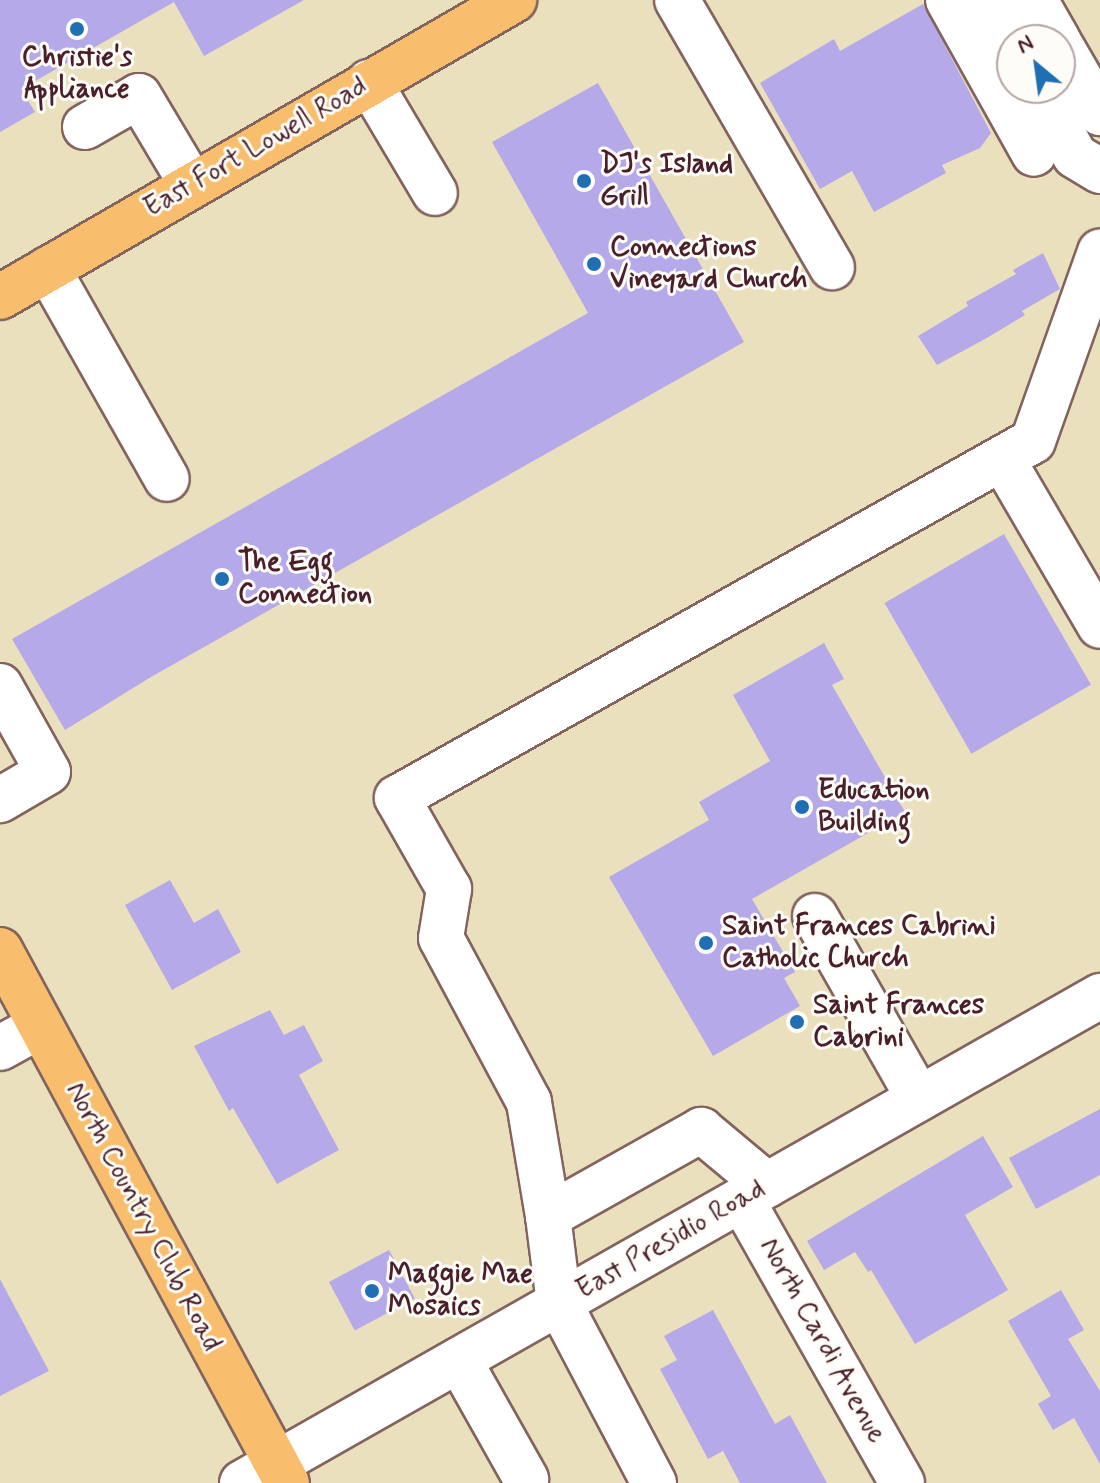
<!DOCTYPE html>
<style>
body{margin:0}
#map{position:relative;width:1100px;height:1483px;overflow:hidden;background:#ebe0be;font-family:Mynerve,sans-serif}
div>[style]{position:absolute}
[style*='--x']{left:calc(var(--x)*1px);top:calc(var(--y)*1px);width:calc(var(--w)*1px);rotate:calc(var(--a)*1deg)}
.building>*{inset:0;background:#b6a9e9;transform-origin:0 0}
.roads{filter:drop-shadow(2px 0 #82635e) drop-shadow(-2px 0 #82635e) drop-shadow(0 2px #82635e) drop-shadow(0 -2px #82635e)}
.minor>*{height:44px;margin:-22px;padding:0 22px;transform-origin:22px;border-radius:22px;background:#fff}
.major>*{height:44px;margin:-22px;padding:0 22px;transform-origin:22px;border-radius:22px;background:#f9be6d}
.dots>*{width:22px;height:22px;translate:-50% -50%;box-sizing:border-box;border:4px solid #fdfcf7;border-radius:50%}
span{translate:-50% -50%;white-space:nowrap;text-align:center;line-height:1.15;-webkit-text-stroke:6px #fdfcf7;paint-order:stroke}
.poi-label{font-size:28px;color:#4a1f2b;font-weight:700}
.left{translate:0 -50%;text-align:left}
.street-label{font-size:28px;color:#4a1f2b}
.north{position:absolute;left:996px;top:24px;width:80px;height:80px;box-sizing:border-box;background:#fdfcf7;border:2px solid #b5a4a5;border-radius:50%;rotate:331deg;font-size:22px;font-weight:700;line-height:32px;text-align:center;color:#4a1f2b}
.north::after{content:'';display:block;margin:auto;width:28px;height:36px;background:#1f6fb2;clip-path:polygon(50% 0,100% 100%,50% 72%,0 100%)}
</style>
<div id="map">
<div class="building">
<i style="clip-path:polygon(0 0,304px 0,204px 56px,174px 2px,21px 89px,35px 112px,0 132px)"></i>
<i style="clip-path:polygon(923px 4px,991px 133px,980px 148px,942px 165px,946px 173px,874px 212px,852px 171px,820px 189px,760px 83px,834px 39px,840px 51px)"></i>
<i style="clip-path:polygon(598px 83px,744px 342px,151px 677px,65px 730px,12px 639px,588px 313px,492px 142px)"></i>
<i style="clip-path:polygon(1043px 253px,1060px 289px,1022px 311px,1025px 315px,985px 339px,937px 365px,918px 336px,968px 306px,966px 302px,1016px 274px,1013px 270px)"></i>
<i style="left:1004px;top:534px;width:174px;height:138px;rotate:60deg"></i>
<i style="clip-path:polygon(824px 643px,844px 679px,832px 685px,905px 812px,752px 899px,795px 972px,784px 978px,800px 1006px,713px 1056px,609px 877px,709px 820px,699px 802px,770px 761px,733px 695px)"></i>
<i style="clip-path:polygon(170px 880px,194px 923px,218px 909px,241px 952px,172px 990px,125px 905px)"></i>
<i style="clip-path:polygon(270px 1010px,284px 1035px,304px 1025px,323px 1061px,299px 1075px,339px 1150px,277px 1184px,233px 1108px,229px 1111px,194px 1046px)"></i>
<i style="clip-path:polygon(1100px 1109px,1100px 1175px,1036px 1209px,1009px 1158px)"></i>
<i style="clip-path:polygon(983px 1136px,1013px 1187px,965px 1215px,1008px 1290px,915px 1344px,871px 1270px,868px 1272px,855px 1252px,824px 1270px,807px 1241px)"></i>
<i style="left:389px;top:1250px;width:55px;height:68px;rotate:62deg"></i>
<i style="clip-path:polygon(0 1279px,49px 1371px,0 1396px)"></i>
<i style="clip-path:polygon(1061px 1290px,1084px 1330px,1068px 1339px,1100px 1391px,1100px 1464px,1074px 1418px,1053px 1430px,1038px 1404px,1051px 1396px,1008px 1321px)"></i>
<i style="clip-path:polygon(713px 1310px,775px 1424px,790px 1415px,827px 1483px,740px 1483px,723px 1451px,708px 1459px,660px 1369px,677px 1360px,664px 1336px)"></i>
</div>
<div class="roads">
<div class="minor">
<i style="--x:677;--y:0;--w:309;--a:59.9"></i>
<i style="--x:948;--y:0;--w:176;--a:60.8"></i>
<i style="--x:990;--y:0;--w:46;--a:61.2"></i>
<i style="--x:1035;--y:0;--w:46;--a:60.1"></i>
<i style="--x:1060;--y:44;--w:80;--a:59.9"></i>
<i style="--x:369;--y:82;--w:129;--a:59.3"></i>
<i style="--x:1038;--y:88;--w:77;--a:61.4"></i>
<i style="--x:1075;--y:156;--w:29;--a:31"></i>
<i style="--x:85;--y:127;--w:62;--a:-29.9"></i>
<i style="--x:139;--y:96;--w:104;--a:59.2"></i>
<i style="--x:48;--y:269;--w:241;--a:60.5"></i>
<i style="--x:1003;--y:460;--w:192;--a:59.7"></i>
<i style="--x:0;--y:686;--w:98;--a:60.8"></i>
<i style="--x:48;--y:772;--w:56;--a:149.7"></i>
<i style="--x:815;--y:916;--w:210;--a:60.4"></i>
<i style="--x:0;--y:1048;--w:46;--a:-28.8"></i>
<i style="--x:742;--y:1200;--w:325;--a:60.5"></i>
<i style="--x:548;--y:1216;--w:176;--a:-29.3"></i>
<i style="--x:701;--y:1130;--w:86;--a:39.8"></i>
<i style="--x:459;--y:1360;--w:137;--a:60.6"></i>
<i style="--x:242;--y:1483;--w:987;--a:-29.58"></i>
<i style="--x:654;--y:1483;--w:204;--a:-117.8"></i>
<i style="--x:559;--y:1303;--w:88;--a:-97.2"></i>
<i style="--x:548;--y:1216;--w:116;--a:-99.5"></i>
<i style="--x:529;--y:1102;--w:186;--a:-118.2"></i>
<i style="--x:441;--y:938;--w:50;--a:-80.7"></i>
<i style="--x:449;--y:889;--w:105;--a:-119.7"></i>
<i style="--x:397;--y:798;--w:729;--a:-29.31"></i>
<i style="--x:1033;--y:441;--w:201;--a:-70.5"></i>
</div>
<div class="major">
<i style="--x:0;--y:297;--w:594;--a:-30.02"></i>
<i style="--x:0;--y:950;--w:605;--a:61.7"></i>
</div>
</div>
<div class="dots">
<i style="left:77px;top:29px;background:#1f6fb2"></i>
<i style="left:584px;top:181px;background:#1f6fb2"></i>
<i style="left:594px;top:264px;background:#1f6fb2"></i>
<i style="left:222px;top:579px;background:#1f6fb2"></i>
<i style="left:802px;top:807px;background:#1f6fb2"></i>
<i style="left:706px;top:943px;background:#1f6fb2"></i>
<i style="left:797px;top:1022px;background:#1f6fb2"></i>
<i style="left:372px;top:1291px;background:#1f6fb2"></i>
</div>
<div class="poi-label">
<span style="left:77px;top:74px">Christie's<br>Appliance</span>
<span class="left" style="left:600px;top:181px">DJ's Island<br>Grill</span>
<span class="left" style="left:610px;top:264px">Connections<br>Vineyard Church</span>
<span class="left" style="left:238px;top:579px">The Egg<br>Connection</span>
<span class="left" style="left:818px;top:807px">Education<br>Building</span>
<span class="left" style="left:722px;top:943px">Saint Frances Cabrini<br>Catholic Church</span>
<span class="left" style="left:813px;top:1022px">Saint Frances<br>Cabrini</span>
<span class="left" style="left:388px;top:1291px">Maggie Mae<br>Mosaics</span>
</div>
<div class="street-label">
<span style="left:256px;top:148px;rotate:-30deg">East Fort Lowell Road</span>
<span style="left:143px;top:1217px;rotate:62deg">North Country Club Road</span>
<span style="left:671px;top:1240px;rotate:-30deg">East Presidio Road</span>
<span style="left:822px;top:1341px;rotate:61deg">North Cardi Avenue</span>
</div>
<div class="north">N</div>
</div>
